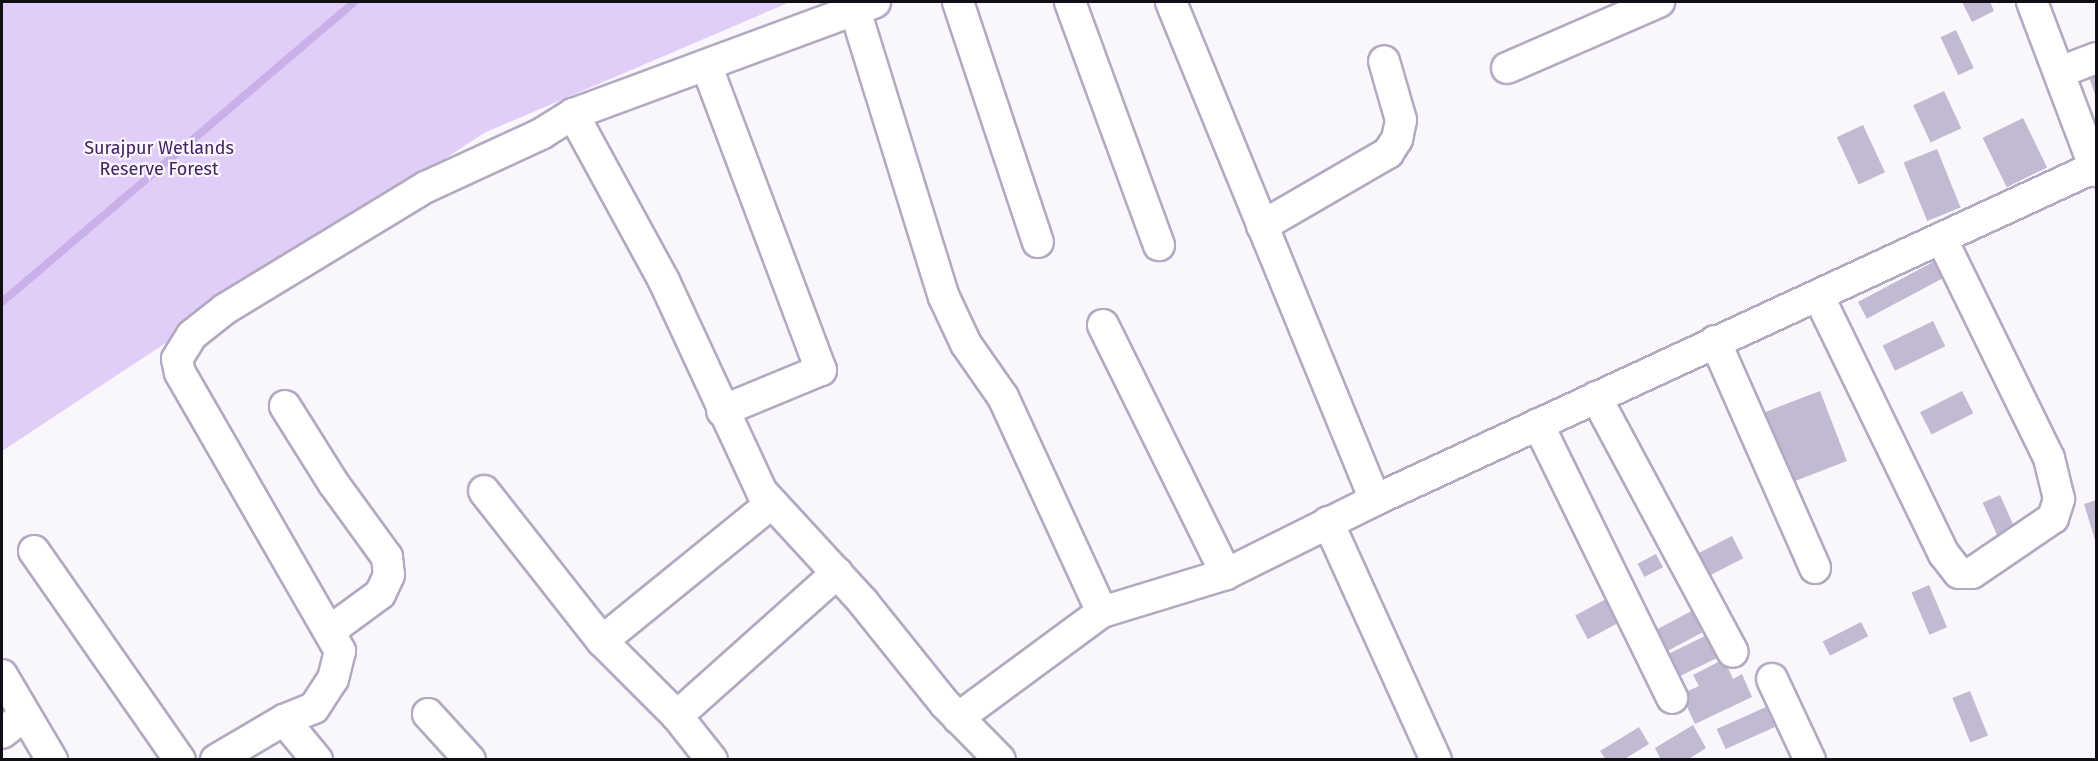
<!DOCTYPE html>
<style>
body{margin:0}
#map{position:relative;width:2098px;height:761px;overflow:hidden;background:#f9f7fc;font-family:"Fira Sans",sans-serif}
div>[style]{position:absolute}
[style*='--x']{left:calc(var(--x)*1px);top:calc(var(--y)*1px);width:calc(var(--w)*1px);rotate:calc(var(--a)*1deg)}
.green>*{inset:0;background:#e1cef8}
.stream>*{height:8px;margin:-4px;padding:0 4px;transform-origin:4px;border-radius:4px;background:#cab0e9}
.building>*{inset:0;background:#c4b9d2;transform-origin:0 0}
.roads{filter:drop-shadow(2px 0 #b3a9c1) drop-shadow(-2px 0 #b3a9c1) drop-shadow(0 2px #b3a9c1) drop-shadow(0 -2px #b3a9c1)}
.street>*{height:30px;margin:-15px;padding:0 15px;transform-origin:15px;border-radius:15px;background:#fff}
span{translate:-50% -50%;white-space:nowrap;text-align:center;line-height:1.15;-webkit-text-stroke:4.5px #f9f7fc;paint-order:stroke}
.park-label{font-size:18px;color:#442163}
.frame{position:absolute;inset:0;border:3px solid #120e16;pointer-events:none}
</style>
<div id="map">
<div class="green">
<i style="clip-path:polygon(2px 2px,790px 2px,484px 133px,2px 451px)"></i>
</div>
<div class="stream">
<i style="--x:2;--y:302;--w:462;--a:-40.4"></i>
</div>
<div class="building">
<i style="clip-path:polygon(1962px 2px,1990px 2px,1994px 11px,1972px 22px)"></i>
<i style="left:1956px;top:30px;width:42px;height:17px;rotate:65deg"></i>
<i style="clip-path:polygon(2096px 68px,2096px 97px,2087px 72px)"></i>
<i style="left:1944px;top:91px;width:41px;height:34px;rotate:65deg"></i>
<i style="left:2023px;top:118px;width:55px;height:45px;rotate:64deg"></i>
<i style="left:1863px;top:125px;width:52px;height:29px;rotate:65deg"></i>
<i style="left:1937px;top:149px;width:63px;height:36px;rotate:68deg"></i>
<i style="left:1948px;top:254px;width:19px;height:102px;rotate:62deg"></i>
<i style="left:1933px;top:321px;width:28px;height:56px;rotate:64deg"></i>
<i style="left:1820px;top:391px;width:75px;height:59px;rotate:69deg"></i>
<i style="left:1962px;top:391px;width:25px;height:47px;rotate:63deg"></i>
<i style="left:2000px;top:495px;width:43px;height:19px;rotate:66deg"></i>
<i style="clip-path:polygon(2096px 500px,2096px 543px,2084px 504px)"></i>
<i style="left:1732px;top:536px;width:25px;height:51px;rotate:63deg"></i>
<i style="left:1656px;top:554px;width:15px;height:21px;rotate:62deg"></i>
<i style="left:1929px;top:585px;width:46px;height:19px;rotate:67deg"></i>
<i style="left:1606px;top:599px;width:27px;height:35px;rotate:62deg"></i>
<i style="left:1699px;top:607px;width:24px;height:48px;rotate:62deg"></i>
<i style="left:1861px;top:622px;width:16px;height:43px;rotate:63deg"></i>
<i style="left:1709px;top:634px;width:25px;height:46px;rotate:64deg"></i>
<i style="clip-path:polygon(1724px 659px,1733px 679px,1742px 674px,1752px 697px,1695px 724px,1681px 694px,1699px 686px,1693px 675px)"></i>
<i style="left:1970px;top:691px;width:48px;height:19px;rotate:68deg"></i>
<i style="left:1766px;top:707px;width:22px;height:54px;rotate:66deg"></i>
<i style="clip-path:polygon(1693px 725px,1706px 748px,1687px 760px,1661px 760px,1655px 748px)"></i>
<i style="clip-path:polygon(1639px 727px,1649px 744px,1623px 760px,1606px 760px,1600px 751px)"></i>
</div>
<div class="roads">
<div class="street">
<i style="--x:958;--y:2;--w:253;--a:71.6"></i>
<i style="--x:1070;--y:2;--w:259;--a:69.9"></i>
<i style="--x:1171;--y:2;--w:538;--a:67.72"></i>
<i style="--x:2032;--y:2;--w:181;--a:69.3"></i>
<i style="--x:855;--y:10;--w:300;--a:72.8"></i>
<i style="--x:944;--y:297;--w:52;--a:64.9"></i>
<i style="--x:966;--y:344;--w:65;--a:55.1"></i>
<i style="--x:1003;--y:397;--w:237;--a:65.3"></i>
<i style="--x:707;--y:67;--w:324;--a:69.4"></i>
<i style="--x:821;--y:370;--w:107;--a:157.5"></i>
<i style="--x:1507;--y:68;--w:166;--a:-23.5"></i>
<i style="--x:2060;--y:72;--w:39;--a:-21"></i>
<i style="--x:573;--y:114;--w:190;--a:61.4"></i>
<i style="--x:664;--y:281;--w:233;--a:65.1"></i>
<i style="--x:762;--y:492;--w:149;--a:47.4"></i>
<i style="--x:863;--y:602;--w:131;--a:51.2"></i>
<i style="--x:945;--y:704;--w:78;--a:45.5"></i>
<i style="--x:1262;--y:226;--w:146;--a:-30.1"></i>
<i style="--x:1388;--y:153;--w:17;--a:-57"></i>
<i style="--x:1397;--y:139;--w:19;--a:-78"></i>
<i style="--x:1401;--y:120;--w:61;--a:-106.1"></i>
<i style="--x:1819;--y:297;--w:286;--a:64.1"></i>
<i style="--x:1944;--y:554;--w:24;--a:52"></i>
<i style="--x:1959;--y:573;--w:13;--a:0"></i>
<i style="--x:1972;--y:573;--w:98;--a:-34.2"></i>
<i style="--x:2053;--y:518;--w:20;--a:-72"></i>
<i style="--x:2059;--y:499;--w:42;--a:-103.7"></i>
<i style="--x:2049;--y:458;--w:245;--a:-116.1"></i>
<i style="--x:1103;--y:325;--w:278;--a:63.7"></i>
<i style="--x:1715;--y:341;--w:248;--a:66.2"></i>
<i style="--x:1596;--y:397;--w:289;--a:61.8"></i>
<i style="--x:285;--y:406;--w:92;--a:57.9"></i>
<i style="--x:334;--y:484;--w:90;--a:54"></i>
<i style="--x:387;--y:557;--w:18;--a:84"></i>
<i style="--x:389;--y:575;--w:21;--a:115"></i>
<i style="--x:380;--y:594;--w:61;--a:143.7"></i>
<i style="--x:1538;--y:424;--w:305;--a:63.9"></i>
<i style="--x:484;--y:491;--w:191;--a:51.8"></i>
<i style="--x:602;--y:641;--w:106;--a:45"></i>
<i style="--x:677;--y:716;--w:56;--a:51.5"></i>
<i style="--x:1328;--y:522;--w:261;--a:65.6"></i>
<i style="--x:34;--y:551;--w:255;--a:55.1"></i>
<i style="--x:602;--y:641;--w:219;--a:-39.1"></i>
<i style="--x:2;--y:675;--w:99;--a:59.5"></i>
<i style="--x:1772;--y:679;--w:89;--a:64.9"></i>
<i style="--x:428;--y:714;--w:62;--a:47.6"></i>
<i style="--x:677;--y:716;--w:215;--a:-41.8"></i>
<i style="--x:958;--y:718;--w:179;--a:-36.4"></i>
<i style="--x:1102;--y:612;--w:130;--a:-17"></i>
<i style="--x:1226;--y:574;--w:166;--a:-26.4"></i>
<i style="--x:1375;--y:500;--w:793;--a:-24.82"></i>
<i style="--x:284;--y:720;--w:52;--a:50.5"></i>
<i style="--x:2;--y:733;--w:29;--a:-38"></i>
<i style="--x:216;--y:760;--w:79;--a:-30.5"></i>
<i style="--x:284;--y:720;--w:32;--a:-22"></i>
<i style="--x:314;--y:708;--w:35;--a:-57"></i>
<i style="--x:333;--y:679;--w:29;--a:-76"></i>
<i style="--x:340;--y:651;--w:321;--a:-119.9"></i>
<i style="--x:180;--y:373;--w:14;--a:-102"></i>
<i style="--x:177;--y:359;--w:28;--a:-58"></i>
<i style="--x:192;--y:335;--w:42;--a:-38.2"></i>
<i style="--x:225;--y:309;--w:235;--a:-31.3"></i>
<i style="--x:426;--y:187;--w:127;--a:-24.7"></i>
<i style="--x:541;--y:134;--w:38;--a:-32"></i>
<i style="--x:573;--y:114;--w:322;--a:-20.3"></i>
</div>
</div>
<div class="park-label">
<span style="left:159px;top:159px">Surajpur Wetlands<br>Reserve Forest</span>
</div>
<div class="frame"></div>
</div>
